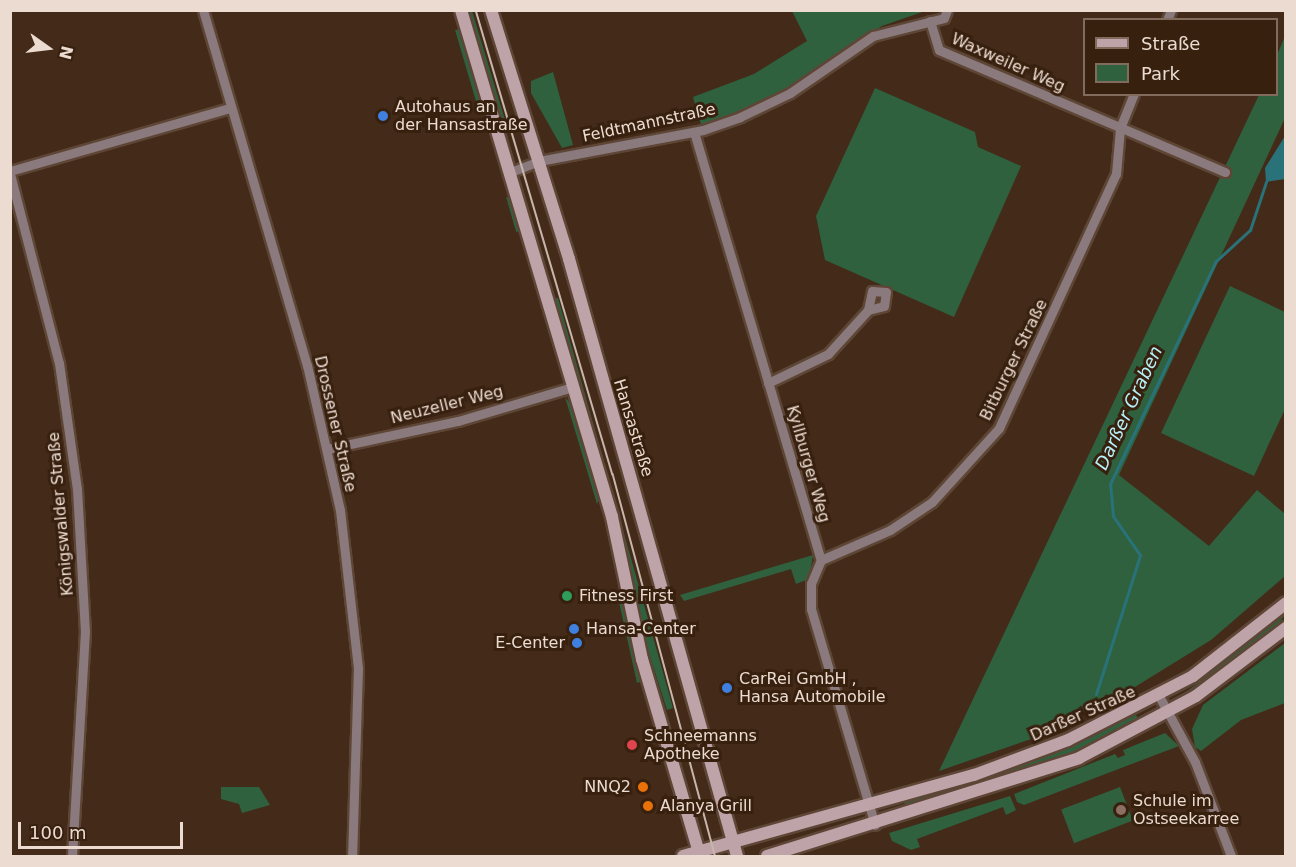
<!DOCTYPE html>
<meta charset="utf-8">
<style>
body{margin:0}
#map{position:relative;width:1296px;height:867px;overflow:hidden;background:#432a19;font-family:"DejaVu Sans",sans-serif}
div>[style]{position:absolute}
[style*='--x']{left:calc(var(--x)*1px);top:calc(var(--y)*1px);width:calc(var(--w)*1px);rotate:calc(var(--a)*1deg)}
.green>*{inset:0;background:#2f613e;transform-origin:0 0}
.water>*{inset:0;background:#2a7279}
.stream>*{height:3px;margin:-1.5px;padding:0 1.5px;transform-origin:1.5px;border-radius:1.5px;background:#2a7279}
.roads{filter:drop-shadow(2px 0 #5e4636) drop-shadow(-2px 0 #5e4636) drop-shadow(0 2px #5e4636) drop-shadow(0 -2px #5e4636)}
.street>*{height:9px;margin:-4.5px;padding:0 4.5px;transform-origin:4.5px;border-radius:4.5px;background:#8b7a7d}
.secondary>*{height:12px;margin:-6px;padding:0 6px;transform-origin:6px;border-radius:6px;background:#bea3a8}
.tram>*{height:1.5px;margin:-0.75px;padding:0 0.75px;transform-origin:0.75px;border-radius:0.75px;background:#c8b6aa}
.dots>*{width:16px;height:16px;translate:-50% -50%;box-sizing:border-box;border:3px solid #38200f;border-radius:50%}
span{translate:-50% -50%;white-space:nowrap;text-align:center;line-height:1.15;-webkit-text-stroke:6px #38200f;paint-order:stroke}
.street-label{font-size:16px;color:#ebdbd0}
.poi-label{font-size:16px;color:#ebdbd0}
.left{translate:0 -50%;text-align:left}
.right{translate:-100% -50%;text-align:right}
.water-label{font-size:18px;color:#b6f0f7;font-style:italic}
.frame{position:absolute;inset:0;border:12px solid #ebdbd0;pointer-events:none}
.legend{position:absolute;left:1083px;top:18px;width:195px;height:78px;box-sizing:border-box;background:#38200f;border:2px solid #806b5c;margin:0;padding:8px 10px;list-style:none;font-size:18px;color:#ebdbd0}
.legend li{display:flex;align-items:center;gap:12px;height:30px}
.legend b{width:30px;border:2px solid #806b5c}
.north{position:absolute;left:18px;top:18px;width:60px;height:60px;-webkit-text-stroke:4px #38200f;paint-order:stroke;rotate:104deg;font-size:16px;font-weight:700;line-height:24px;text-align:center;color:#ebdbd0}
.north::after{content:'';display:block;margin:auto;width:21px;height:27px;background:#ebdbd0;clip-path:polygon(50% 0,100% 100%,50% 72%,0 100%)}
.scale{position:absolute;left:18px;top:822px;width:165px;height:27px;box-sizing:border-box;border:3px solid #ebdbd0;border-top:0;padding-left:8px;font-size:18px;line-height:21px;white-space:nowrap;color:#ebdbd0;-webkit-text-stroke:4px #38200f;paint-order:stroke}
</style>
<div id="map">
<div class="green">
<i style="clip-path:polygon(468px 11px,472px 11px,509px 133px,506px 133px)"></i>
<i style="clip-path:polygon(792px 11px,925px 11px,882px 26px,768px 100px,702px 128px,693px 97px,754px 74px,807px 41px)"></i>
<i style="clip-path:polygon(461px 29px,482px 105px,478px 108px,455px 30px)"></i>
<i style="clip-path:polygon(1285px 36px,1285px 118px,1119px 475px,1209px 546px,1257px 490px,1285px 514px,1285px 576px,1211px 640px,1117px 698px,1031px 739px,939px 771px,1259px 95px,1276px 94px,1277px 55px)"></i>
<i style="clip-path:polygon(553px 72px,573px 145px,562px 148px,531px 93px,531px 81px)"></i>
<i style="clip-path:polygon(875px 88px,975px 132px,978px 147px,1021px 166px,954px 317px,825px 260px,816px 216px)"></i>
<i style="clip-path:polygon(681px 110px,682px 120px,596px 138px,604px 132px)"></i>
<i style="left:511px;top:196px;width:36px;height:5px;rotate:74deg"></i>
<i style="clip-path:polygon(1230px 286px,1285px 312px,1285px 409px,1254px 476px,1161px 433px)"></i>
<i style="clip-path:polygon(558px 298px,673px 708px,667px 710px,646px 644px,614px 503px,553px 299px)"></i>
<i style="clip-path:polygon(565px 397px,573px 407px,600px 497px,597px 504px)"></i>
<i style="clip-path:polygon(813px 555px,809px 579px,796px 584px,791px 569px,684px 601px,680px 595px)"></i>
<i style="clip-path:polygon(619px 602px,625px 604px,640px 682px,637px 683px)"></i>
<i style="clip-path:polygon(1285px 615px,1272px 632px,1207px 682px,1186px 692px)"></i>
<i style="clip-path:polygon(1285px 643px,1285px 703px,1241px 720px,1201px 751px,1195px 747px,1192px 729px,1203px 705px)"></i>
<i style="clip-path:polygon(1136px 715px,1140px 723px,1083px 750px,906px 809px,904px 802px,1022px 765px)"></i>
<i style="clip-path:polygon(1165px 733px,1179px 746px,1024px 805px,1017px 802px,1014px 794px,1115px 754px,1118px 758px,1125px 755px,1123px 750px)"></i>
<i style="clip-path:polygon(221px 787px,259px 787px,270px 805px,242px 813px,239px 804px,221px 799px)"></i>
<i style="left:1120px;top:787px;width:36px;height:63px;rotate:69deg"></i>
<i style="clip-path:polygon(1010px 796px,1016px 810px,1006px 815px,1003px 807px,917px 839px,920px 847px,911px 850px,892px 841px,889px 833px)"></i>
</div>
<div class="water">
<i style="clip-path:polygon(1285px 136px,1285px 179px,1266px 182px,1265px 168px)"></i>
</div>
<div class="stream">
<i style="--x:1096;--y:694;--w:146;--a:-72.4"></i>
<i style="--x:1140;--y:555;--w:47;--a:-124.7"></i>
<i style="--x:1113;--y:516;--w:32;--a:-95"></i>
<i style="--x:1110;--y:484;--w:247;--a:-64.6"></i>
<i style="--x:1216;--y:261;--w:46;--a:-42.4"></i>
<i style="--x:1250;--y:230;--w:51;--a:-71.6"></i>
</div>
<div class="roads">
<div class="street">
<i style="--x:203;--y:10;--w:370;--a:73.7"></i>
<i style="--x:307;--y:365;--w:149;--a:77.2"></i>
<i style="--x:340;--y:510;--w:159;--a:83.5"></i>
<i style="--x:358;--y:668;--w:188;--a:91.8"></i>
<i style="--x:1167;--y:20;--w:11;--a:-68"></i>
<i style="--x:930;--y:21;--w:30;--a:73"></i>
<i style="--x:939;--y:50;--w:311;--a:23.1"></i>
<i style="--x:694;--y:132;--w:446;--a:73.5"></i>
<i style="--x:821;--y:560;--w:26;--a:113"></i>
<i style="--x:811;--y:584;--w:25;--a:90"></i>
<i style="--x:811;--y:609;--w:225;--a:73.5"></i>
<i style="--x:10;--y:171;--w:229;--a:-16"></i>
<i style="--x:508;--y:173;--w:33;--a:-21"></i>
<i style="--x:539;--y:161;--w:167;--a:-10.7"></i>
<i style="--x:703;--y:130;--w:39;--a:-19"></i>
<i style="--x:740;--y:117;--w:55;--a:-25.6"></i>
<i style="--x:790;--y:93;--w:101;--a:-34.5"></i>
<i style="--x:873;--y:36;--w:73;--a:-14.2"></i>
<i style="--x:944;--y:18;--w:9;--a:-69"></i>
<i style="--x:10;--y:174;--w:195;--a:75.5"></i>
<i style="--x:59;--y:363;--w:127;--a:81.9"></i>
<i style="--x:77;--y:489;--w:142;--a:86.8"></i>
<i style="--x:85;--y:631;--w:225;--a:93.3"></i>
<i style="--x:768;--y:383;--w:67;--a:-25.8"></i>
<i style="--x:828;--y:354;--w:59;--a:-47.7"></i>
<i style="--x:868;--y:310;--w:16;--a:-14"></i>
<i style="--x:884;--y:306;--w:14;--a:-82"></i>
<i style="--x:886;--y:292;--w:14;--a:-176"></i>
<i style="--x:872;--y:291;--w:19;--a:102"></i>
<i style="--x:327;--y:449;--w:134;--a:-12.1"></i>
<i style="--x:458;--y:421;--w:120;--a:-16.5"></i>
<i style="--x:821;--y:560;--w:75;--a:-23.5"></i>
<i style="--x:890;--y:530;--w:50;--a:-33.7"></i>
<i style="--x:932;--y:502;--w:100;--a:-47.8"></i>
<i style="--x:999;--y:428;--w:280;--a:-65.3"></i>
<i style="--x:1116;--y:174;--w:46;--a:-85"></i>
<i style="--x:1120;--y:128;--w:37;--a:-68"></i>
<i style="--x:1159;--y:696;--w:75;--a:61.4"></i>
<i style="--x:1195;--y:762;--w:101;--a:69"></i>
</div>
<div class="secondary">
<i style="--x:461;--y:10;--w:529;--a:73.41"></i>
<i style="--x:612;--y:517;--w:145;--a:78.1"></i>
<i style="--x:642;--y:659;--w:205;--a:73.6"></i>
<i style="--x:491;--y:10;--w:261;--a:72.6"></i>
<i style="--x:569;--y:259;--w:620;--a:74.28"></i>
<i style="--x:683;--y:856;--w:302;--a:-15.6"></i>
<i style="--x:974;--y:775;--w:100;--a:-20.4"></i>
<i style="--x:1068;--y:740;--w:140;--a:-27.1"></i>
<i style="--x:1193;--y:676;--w:118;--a:-38.1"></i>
<i style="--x:767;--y:856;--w:327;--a:-17.4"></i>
<i style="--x:1079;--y:758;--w:132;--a:-27.9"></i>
<i style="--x:1196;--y:696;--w:113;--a:-37.1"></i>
</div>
</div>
<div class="tram">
<i style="--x:476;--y:10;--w:484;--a:73.6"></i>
<i style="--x:613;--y:474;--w:395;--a:75"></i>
</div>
<div class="dots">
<i style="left:383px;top:116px;background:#3f7fe0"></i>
<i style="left:567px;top:596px;background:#2e9e5b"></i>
<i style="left:574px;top:629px;background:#3f7fe0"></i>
<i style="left:577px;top:643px;background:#3f7fe0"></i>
<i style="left:727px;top:688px;background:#3f7fe0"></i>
<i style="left:632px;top:745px;background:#e0444e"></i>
<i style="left:643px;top:787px;background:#e8710a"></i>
<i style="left:648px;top:806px;background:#e8710a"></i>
<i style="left:1121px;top:810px;background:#8d6e63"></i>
</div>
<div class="street-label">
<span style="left:1008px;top:63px;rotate:24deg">Waxweiler Weg</span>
<span style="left:649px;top:123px;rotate:-12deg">Feldtmannstraße</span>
<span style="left:1014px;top:360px;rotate:-64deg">Bitburger Straße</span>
<span style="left:447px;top:405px;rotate:-14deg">Neuzeller Weg</span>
<span style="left:335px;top:424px;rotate:77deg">Drossener Straße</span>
<span style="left:633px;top:428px;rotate:73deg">Hansastraße</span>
<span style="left:808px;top:464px;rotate:74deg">Kyllburger Weg</span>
<span style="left:61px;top:514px;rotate:-95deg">Königswalder Straße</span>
<span style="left:1083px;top:714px;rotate:-24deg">Darßer Straße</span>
</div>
<div class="poi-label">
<span class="left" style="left:395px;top:116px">Autohaus an<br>der Hansastraße</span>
<span class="left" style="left:579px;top:596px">Fitness First</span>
<span class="left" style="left:586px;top:629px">Hansa-Center</span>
<span class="right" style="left:565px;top:643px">E-Center</span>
<span class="left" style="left:739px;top:688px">CarRei GmbH ,<br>Hansa Automobile</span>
<span class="left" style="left:644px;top:745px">Schneemanns<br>Apotheke</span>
<span class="right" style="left:631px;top:787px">NNQ2</span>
<span class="left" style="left:1133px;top:810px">Schule im<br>Ostseekarree</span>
<span class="left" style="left:660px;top:806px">Alanya Grill</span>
</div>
<div class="water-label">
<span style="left:1129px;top:408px;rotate:-65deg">Darßer Graben</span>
</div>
<div class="frame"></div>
<ul class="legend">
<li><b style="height:8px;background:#bea3a8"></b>Straße</li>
<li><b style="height:16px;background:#2f613e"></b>Park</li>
</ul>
<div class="north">N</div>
<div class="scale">100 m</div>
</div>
